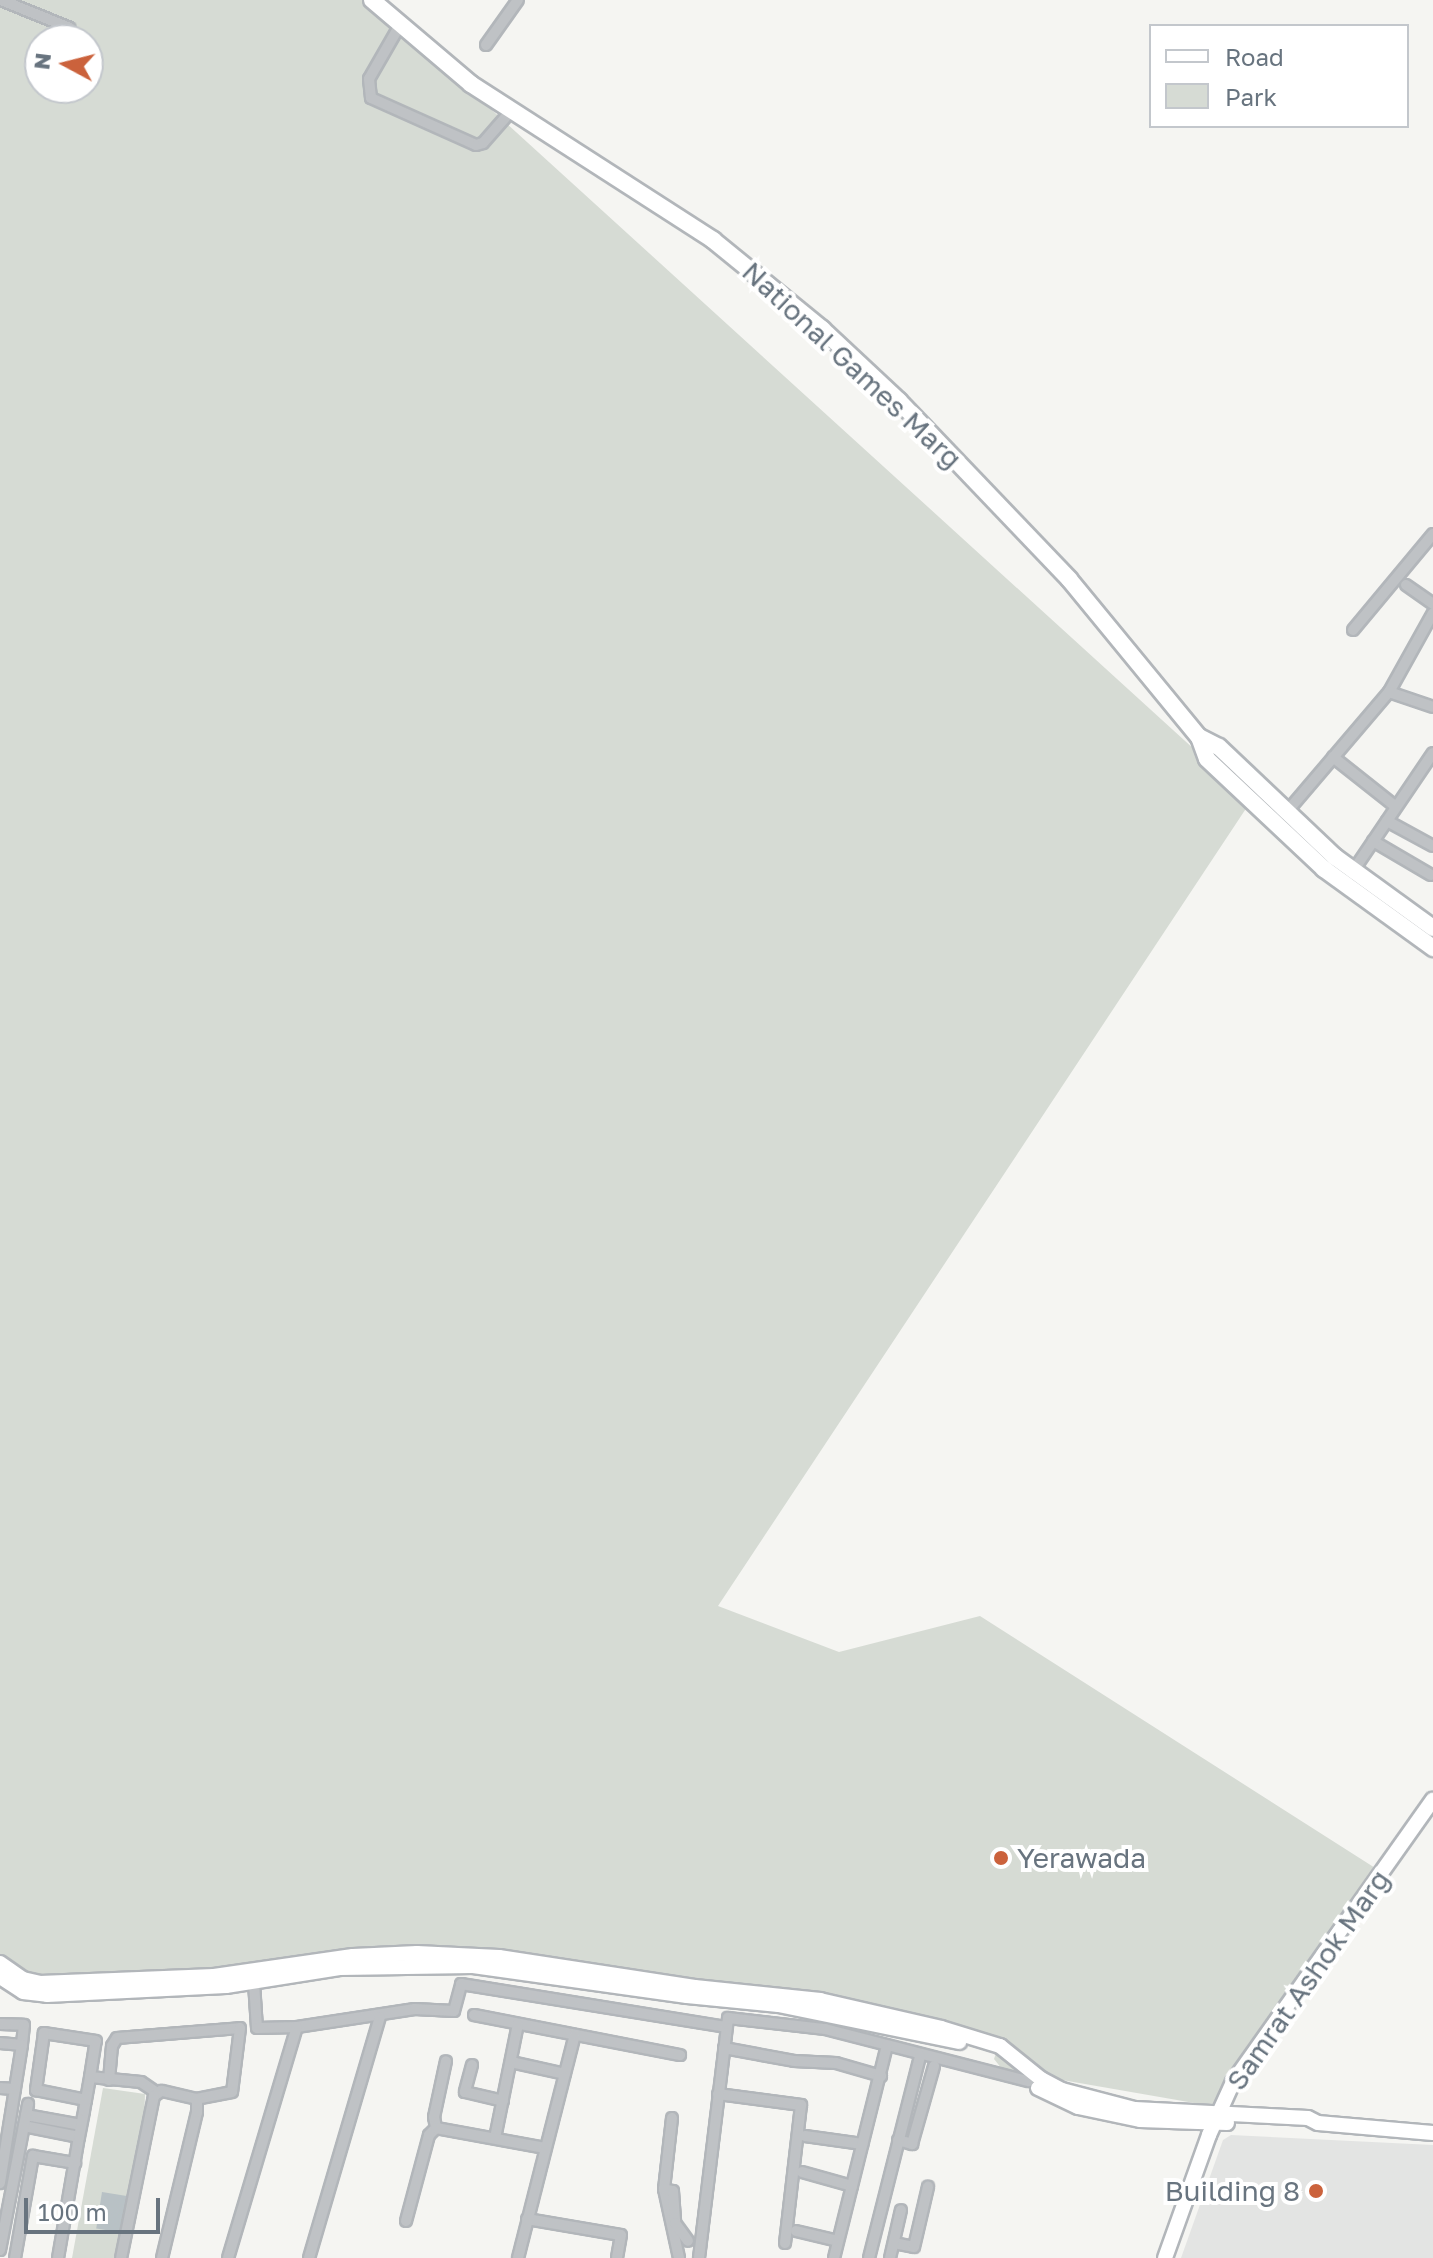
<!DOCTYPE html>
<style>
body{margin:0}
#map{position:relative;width:1433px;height:2258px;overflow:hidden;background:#f5f5f2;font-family:"Golos Text",sans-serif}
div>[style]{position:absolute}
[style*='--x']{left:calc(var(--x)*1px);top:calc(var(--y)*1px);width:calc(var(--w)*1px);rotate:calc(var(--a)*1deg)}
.built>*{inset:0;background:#e3e4e3}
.green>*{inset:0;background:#d6dbd4}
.water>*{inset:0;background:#b8c1c5;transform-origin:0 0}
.roads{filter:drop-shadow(2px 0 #b2b6ba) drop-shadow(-2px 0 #b2b6ba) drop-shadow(0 2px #b2b6ba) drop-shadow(0 -2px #b2b6ba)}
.street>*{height:10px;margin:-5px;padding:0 5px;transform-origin:5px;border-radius:5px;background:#bfc2c5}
.secondary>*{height:14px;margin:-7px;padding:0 7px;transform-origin:7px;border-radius:7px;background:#fff}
.primary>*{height:16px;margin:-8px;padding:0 8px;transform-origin:8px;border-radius:8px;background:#fff}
.dots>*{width:22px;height:22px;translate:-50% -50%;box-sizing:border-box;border:4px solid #fff;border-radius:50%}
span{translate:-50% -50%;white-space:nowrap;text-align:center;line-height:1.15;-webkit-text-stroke:8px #fff;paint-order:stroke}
.street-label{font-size:28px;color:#68747f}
.poi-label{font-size:28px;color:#68747f}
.left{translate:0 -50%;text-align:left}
.right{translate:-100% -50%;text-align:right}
.legend{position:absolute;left:1149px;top:24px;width:260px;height:104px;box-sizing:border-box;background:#fff;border:2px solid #c3c7cc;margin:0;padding:10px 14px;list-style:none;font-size:24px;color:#68747f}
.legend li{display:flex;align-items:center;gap:16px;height:40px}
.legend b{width:40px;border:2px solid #c3c7cc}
.north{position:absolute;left:24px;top:24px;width:80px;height:80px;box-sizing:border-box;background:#fff;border:2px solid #c3c7cc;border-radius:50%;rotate:277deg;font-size:22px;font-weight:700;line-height:32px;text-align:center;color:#68747f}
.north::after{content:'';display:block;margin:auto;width:28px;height:36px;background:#cb623c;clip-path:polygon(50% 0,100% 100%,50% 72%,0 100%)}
.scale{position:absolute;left:24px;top:2198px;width:136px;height:36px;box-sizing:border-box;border:4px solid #68747f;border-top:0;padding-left:10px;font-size:24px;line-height:28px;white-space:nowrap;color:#68747f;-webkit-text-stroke:6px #fff;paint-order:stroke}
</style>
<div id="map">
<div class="built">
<i style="clip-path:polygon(1231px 2135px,1433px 2145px,1433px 2258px,1181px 2258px,1223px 2140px)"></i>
</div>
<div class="green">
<i style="clip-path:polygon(evenodd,0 0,371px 0,1251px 801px,718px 1606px,839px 1652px,980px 1616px,1383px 1873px,1223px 2108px,1010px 2071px,1002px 2069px,994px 2059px,997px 2050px,779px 1993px,337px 1966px,32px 1994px,0 1968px,0 0,40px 40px,88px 40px,88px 88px,40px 88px,40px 40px)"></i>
<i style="clip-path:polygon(103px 2088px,145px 2094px,144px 2122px,117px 2258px,72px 2258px)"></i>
</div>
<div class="water">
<i style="left:102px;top:2192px;width:25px;height:37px;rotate:9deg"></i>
</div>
<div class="roads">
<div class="street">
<i style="--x:1;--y:0;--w:74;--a:22.1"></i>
<i style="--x:400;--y:25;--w:62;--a:119.9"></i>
<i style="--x:369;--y:79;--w:19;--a:84"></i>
<i style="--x:371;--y:98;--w:115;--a:24.1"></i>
<i style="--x:476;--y:145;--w:7;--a:-16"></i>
<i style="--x:483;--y:143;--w:43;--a:-48.8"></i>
<i style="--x:486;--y:45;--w:55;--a:-54.6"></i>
<i style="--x:1406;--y:585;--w:33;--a:35"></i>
<i style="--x:1353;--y:630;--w:125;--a:-50.2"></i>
<i style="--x:1389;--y:692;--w:90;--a:-60.9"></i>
<i style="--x:1333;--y:757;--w:80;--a:38.4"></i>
<i style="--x:1285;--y:814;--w:160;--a:-49.6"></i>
<i style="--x:1389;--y:692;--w:46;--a:18.8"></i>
<i style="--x:1387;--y:821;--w:52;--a:28.5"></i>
<i style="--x:1373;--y:841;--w:67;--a:30.4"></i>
<i style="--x:1351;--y:874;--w:146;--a:-55.9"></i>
<i style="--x:254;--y:1983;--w:45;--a:86.2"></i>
<i style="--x:257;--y:2028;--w:40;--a:-1.4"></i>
<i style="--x:297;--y:2027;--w:119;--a:-8.7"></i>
<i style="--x:415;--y:2009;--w:39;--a:3"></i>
<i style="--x:454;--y:2011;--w:28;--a:-75"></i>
<i style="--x:461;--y:1984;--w:268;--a:9.2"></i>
<i style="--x:474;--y:2015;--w:210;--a:11"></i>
<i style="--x:0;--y:2024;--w:24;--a:2"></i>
<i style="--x:24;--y:2025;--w:20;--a:96"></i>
<i style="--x:0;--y:2043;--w:22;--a:5"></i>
<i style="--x:22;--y:2045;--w:140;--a:99.1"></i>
<i style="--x:724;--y:2048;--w:71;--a:10.5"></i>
<i style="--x:794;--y:2061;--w:42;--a:2.7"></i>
<i style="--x:836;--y:2063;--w:47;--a:16.1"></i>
<i style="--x:511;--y:2062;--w:55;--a:12.5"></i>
<i style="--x:472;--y:2065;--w:28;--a:105"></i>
<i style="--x:465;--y:2092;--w:39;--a:13"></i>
<i style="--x:90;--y:2077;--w:51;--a:5.6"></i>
<i style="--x:141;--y:2082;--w:18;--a:34"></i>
<i style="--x:109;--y:2080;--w:34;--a:-85"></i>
<i style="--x:112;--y:2046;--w:9;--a:-58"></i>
<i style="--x:117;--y:2038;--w:123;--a:-4.6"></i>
<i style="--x:240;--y:2028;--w:64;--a:97.1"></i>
<i style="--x:232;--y:2092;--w:36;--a:169"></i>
<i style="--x:197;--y:2099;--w:37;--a:-167"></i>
<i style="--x:161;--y:2091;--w:9;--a:144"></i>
<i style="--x:154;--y:2096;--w:165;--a:101.5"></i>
<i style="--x:0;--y:2088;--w:15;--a:4"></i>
<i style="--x:718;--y:2094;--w:84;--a:7.5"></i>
<i style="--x:801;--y:2105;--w:139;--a:96.6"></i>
<i style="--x:26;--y:2115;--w:56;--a:10.3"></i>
<i style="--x:672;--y:2118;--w:71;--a:96.4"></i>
<i style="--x:664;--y:2189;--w:71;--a:77.7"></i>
<i style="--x:24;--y:2126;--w:56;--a:11.3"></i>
<i style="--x:436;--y:2128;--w:11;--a:-100"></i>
<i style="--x:434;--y:2117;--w:57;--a:-77.9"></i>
<i style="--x:805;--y:2136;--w:58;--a:8"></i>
<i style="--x:495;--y:2138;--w:116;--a:-78.6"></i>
<i style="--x:898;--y:2140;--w:15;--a:16"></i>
<i style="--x:912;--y:2144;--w:81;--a:-74.2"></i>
<i style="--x:802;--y:2172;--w:52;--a:15.6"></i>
<i style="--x:664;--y:2189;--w:9;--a:13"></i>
<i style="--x:673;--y:2191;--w:32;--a:86"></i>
<i style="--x:675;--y:2223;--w:22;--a:54"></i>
<i style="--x:527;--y:2219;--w:95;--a:9.7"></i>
<i style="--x:621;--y:2235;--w:23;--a:100"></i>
<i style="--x:406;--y:2221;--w:89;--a:-75"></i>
<i style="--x:429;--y:2135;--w:10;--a:-45"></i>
<i style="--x:436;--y:2128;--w:111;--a:10.4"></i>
<i style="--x:796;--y:2231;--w:43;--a:13.4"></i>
<i style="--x:894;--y:2243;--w:20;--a:11"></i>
<i style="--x:914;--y:2247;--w:62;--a:-76.9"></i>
<i style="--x:0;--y:2250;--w:149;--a:-79.1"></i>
<i style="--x:15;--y:2258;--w:104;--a:-80"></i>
<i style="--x:33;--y:2156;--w:43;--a:9.5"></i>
<i style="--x:58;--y:2258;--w:123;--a:-80.2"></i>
<i style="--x:79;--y:2137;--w:26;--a:-79"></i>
<i style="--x:84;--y:2111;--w:11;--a:-80"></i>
<i style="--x:86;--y:2100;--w:23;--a:-80"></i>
<i style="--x:90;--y:2077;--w:36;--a:-81"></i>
<i style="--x:96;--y:2041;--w:53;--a:-171.3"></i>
<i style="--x:44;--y:2033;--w:58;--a:98"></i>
<i style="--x:36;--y:2090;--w:51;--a:11.3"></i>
<i style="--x:162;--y:2258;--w:150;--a:-76.5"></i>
<i style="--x:197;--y:2112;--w:13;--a:-90"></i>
<i style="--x:228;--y:2258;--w:241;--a:-73.4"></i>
<i style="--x:309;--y:2258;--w:251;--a:-73.6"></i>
<i style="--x:518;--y:2258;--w:230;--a:-75.7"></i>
<i style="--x:699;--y:2258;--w:242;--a:-83.1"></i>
<i style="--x:728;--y:2018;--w:98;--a:6.5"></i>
<i style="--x:825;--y:2029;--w:210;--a:14.4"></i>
<i style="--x:834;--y:2258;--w:219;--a:-76"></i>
<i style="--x:869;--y:2258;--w:208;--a:-75.8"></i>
<i style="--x:890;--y:2258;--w:49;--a:-77.1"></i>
</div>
<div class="secondary">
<i style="--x:0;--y:1963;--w:28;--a:35"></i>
<i style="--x:23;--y:1979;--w:17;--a:13"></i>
<i style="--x:40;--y:1983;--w:174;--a:-2.3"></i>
<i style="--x:214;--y:1976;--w:140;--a:-8.2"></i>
<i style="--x:353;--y:1956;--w:64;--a:-2.7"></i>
<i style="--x:417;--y:1953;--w:82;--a:2.8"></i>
<i style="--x:499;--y:1957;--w:198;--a:8.7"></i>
<i style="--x:695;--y:1987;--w:126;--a:5.9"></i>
<i style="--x:820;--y:2000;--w:124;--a:13"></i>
<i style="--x:941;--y:2028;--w:62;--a:17"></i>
<i style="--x:1000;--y:2046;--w:53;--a:38.8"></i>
<i style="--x:1041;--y:2079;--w:24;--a:28"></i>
<i style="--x:1062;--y:2090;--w:75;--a:14.6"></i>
<i style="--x:1135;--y:2109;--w:173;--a:3"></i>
<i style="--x:1308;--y:2118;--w:11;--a:27"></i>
<i style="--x:1318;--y:2123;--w:115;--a:5"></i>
<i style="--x:0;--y:1977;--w:27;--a:33"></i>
<i style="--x:23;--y:1992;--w:24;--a:7"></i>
<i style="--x:47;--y:1995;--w:179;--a:-2.9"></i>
<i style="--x:226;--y:1986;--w:115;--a:-9"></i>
<i style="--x:340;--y:1968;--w:133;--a:-0.9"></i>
<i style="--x:473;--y:1966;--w:216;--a:8"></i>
<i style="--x:687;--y:1996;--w:92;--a:5.6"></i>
<i style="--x:779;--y:2005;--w:184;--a:11.6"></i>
<i style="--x:1038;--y:2088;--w:44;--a:25.4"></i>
<i style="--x:1078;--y:2107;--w:63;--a:11.8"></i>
<i style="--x:1140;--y:2120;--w:87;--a:2"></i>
<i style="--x:1165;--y:2258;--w:131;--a:-70.3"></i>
<i style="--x:1209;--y:2135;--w:58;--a:-65.6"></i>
<i style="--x:1233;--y:2082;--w:346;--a:-54.7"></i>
</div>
<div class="primary">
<i style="--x:372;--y:0;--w:130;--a:40.3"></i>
<i style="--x:471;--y:84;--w:288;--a:32.8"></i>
<i style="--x:713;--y:240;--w:141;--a:39.2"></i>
<i style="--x:822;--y:329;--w:105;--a:43.1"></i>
<i style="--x:899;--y:401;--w:246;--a:46.3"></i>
<i style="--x:1069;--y:579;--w:205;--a:50.6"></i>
<i style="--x:1199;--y:737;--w:23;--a:70"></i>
<i style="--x:1207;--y:759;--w:161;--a:43.2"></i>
<i style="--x:1324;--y:869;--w:135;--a:35.9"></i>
<i style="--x:1199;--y:737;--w:22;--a:27"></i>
<i style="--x:1219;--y:747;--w:160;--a:43.5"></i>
<i style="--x:1335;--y:857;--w:121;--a:35.9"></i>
</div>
</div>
<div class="dots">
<i style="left:1001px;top:1858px;background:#cb623c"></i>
<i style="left:1316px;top:2191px;background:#cb623c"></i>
</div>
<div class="street-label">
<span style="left:852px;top:365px;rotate:43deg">National Games Marg</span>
<span style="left:1308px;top:1980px;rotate:-55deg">Samrat Ashok Marg</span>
</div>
<div class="poi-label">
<span class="left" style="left:1017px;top:1858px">Yerawada</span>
<span class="right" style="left:1300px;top:2191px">Building 8</span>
</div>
<ul class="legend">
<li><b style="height:10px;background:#fff"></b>Road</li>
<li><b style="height:22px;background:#d6dbd4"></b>Park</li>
</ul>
<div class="north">N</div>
<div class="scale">100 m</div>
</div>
